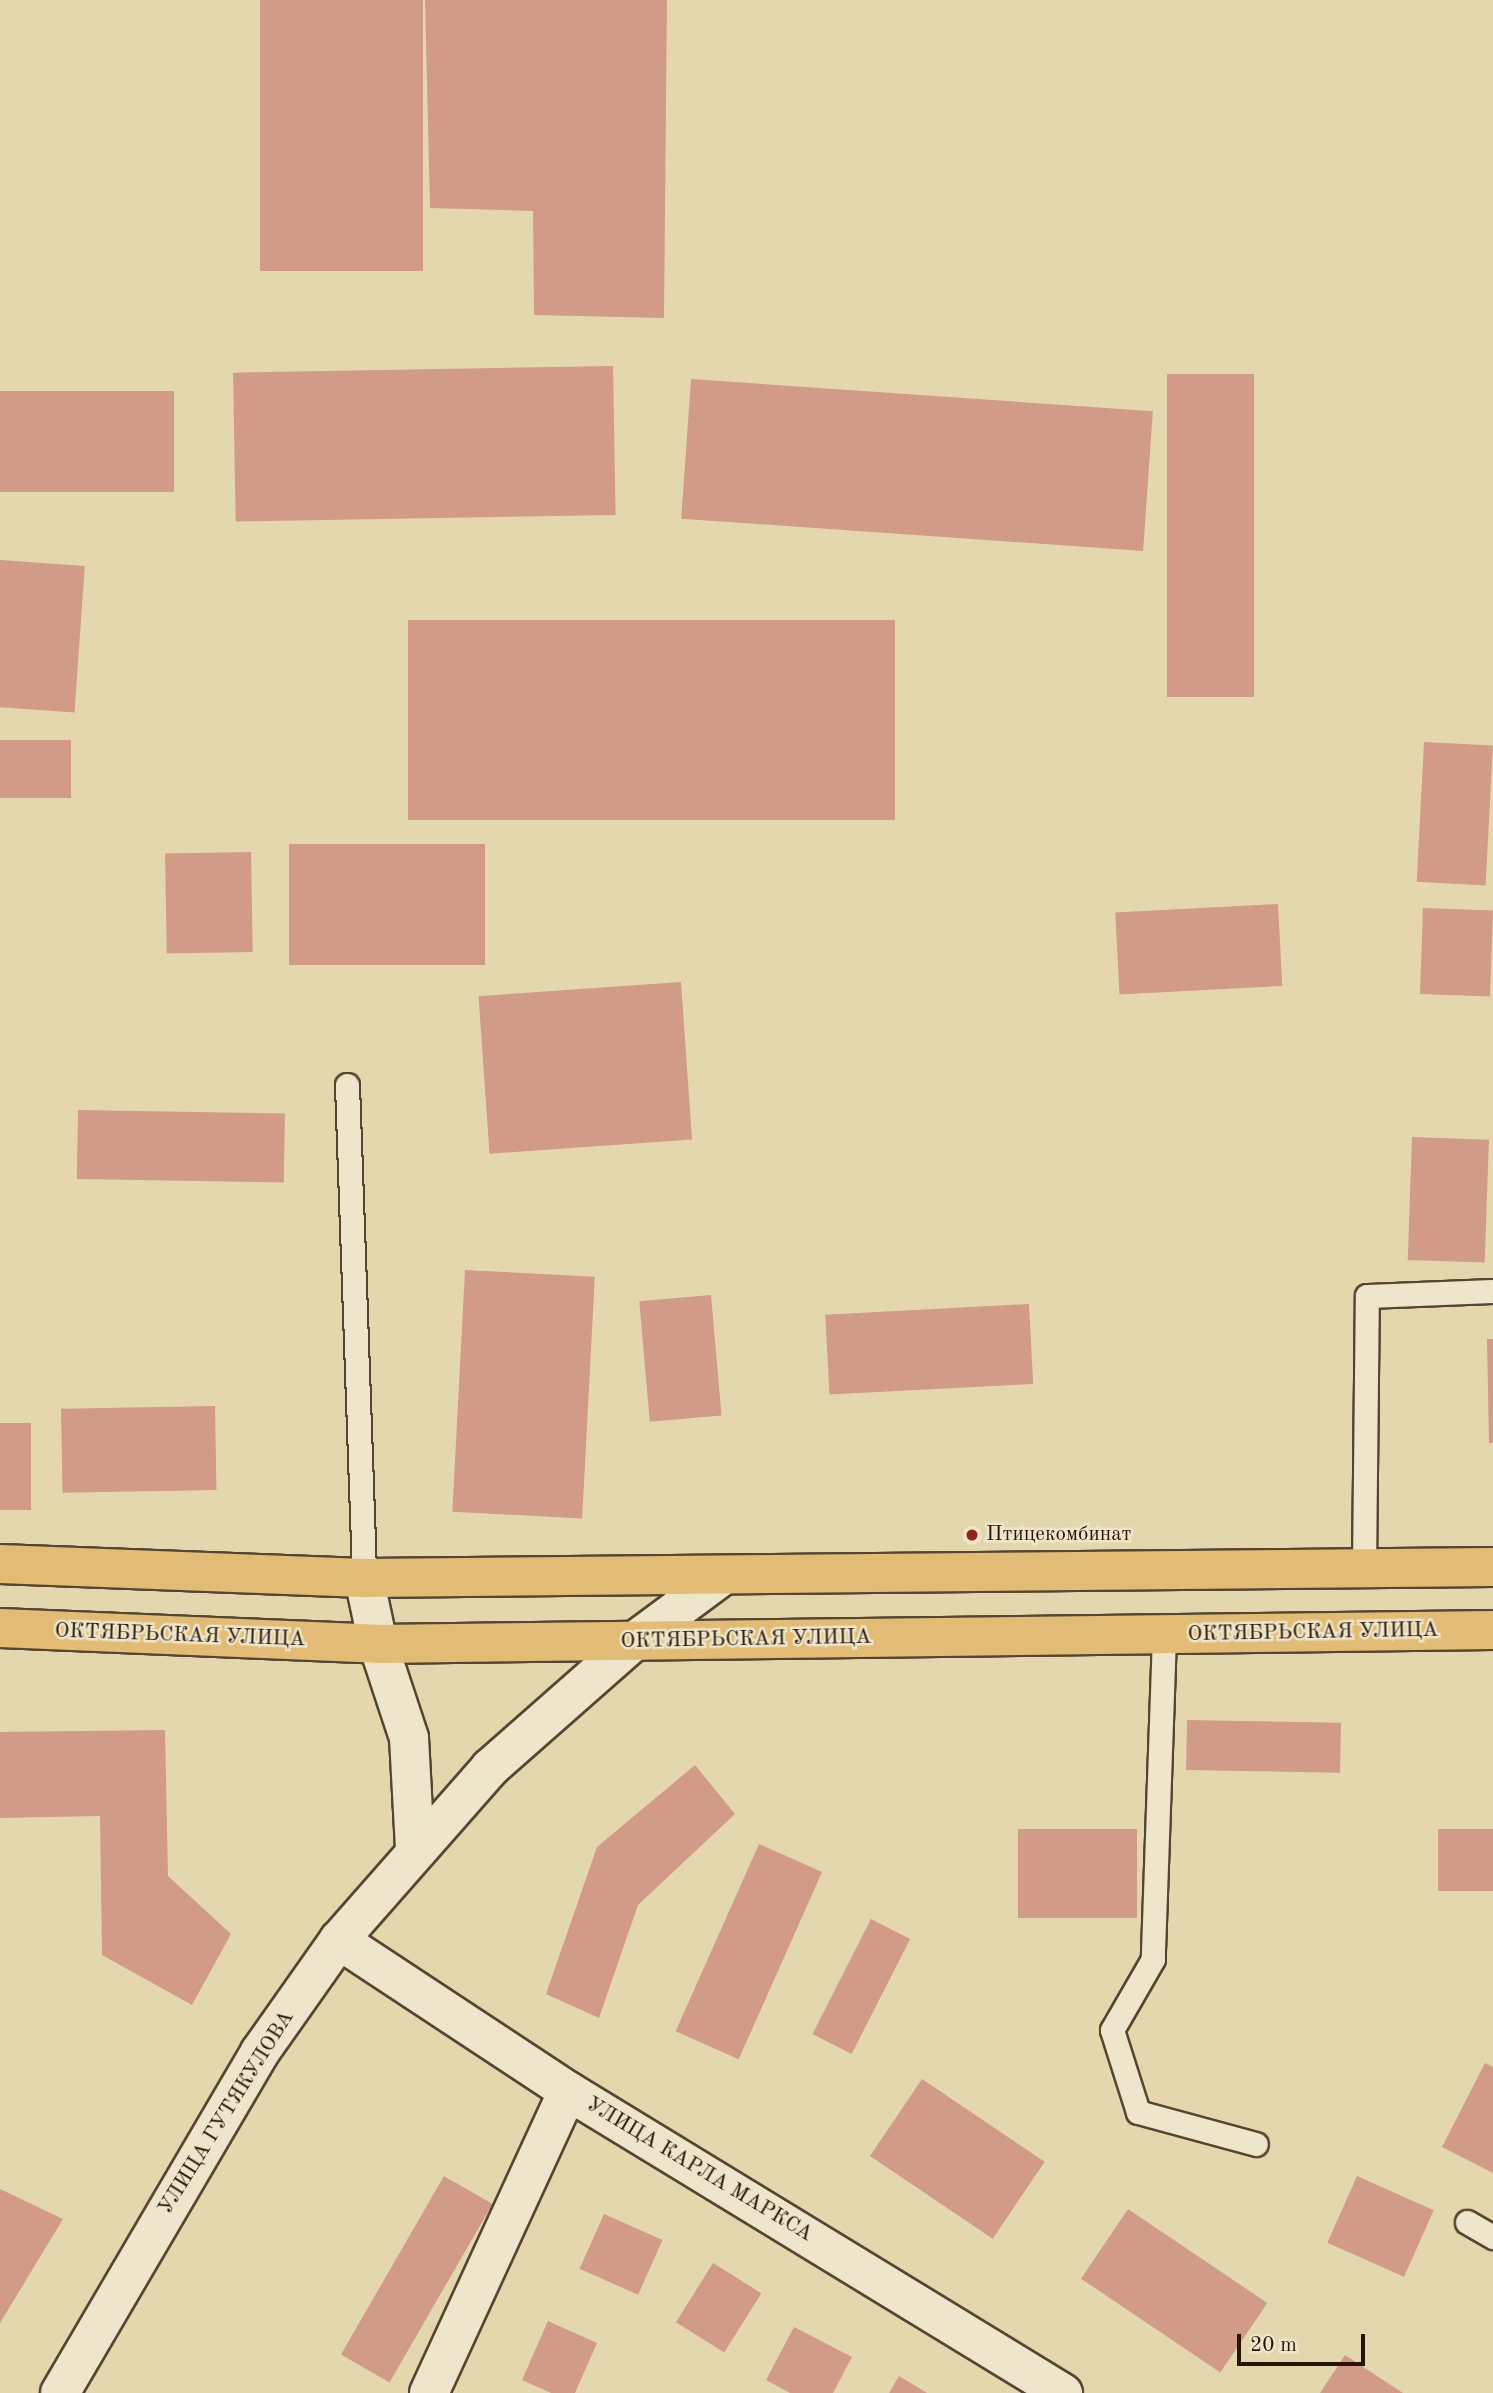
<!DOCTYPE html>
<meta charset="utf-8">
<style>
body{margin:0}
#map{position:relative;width:1493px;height:2393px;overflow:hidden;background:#e5d7ad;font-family:"Old Standard TT",serif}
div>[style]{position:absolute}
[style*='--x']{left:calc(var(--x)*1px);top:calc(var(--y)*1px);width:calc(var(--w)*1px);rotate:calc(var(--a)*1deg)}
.building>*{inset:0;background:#d29b87;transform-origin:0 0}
.roads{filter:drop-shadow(2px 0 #564530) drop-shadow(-2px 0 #564530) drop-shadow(0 2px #564530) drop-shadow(0 -2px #564530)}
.lane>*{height:23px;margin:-11.5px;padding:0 11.5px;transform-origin:11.5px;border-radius:11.5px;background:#eee5ca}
.street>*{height:38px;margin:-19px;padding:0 19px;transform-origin:19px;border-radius:19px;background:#eee5ca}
.secondary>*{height:38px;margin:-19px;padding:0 19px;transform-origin:19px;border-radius:19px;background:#eee5ca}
.primary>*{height:38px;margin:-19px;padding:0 19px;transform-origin:19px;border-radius:19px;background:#e2bc76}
.dots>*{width:19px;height:19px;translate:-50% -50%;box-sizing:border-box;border:4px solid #eee5ca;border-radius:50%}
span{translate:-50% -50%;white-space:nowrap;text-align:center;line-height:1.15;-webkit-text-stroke:5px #eee5ca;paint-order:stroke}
.poi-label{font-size:21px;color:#271407}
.left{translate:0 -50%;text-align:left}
.street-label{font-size:21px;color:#271407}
.scale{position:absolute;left:1237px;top:2334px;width:128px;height:32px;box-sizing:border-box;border:4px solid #271407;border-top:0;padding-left:9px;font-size:21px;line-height:24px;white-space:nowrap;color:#271407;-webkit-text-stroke:5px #eee5ca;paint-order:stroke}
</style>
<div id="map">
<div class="building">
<i style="left:260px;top:0;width:163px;height:271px"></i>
<i style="clip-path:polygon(425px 0,667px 0,664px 318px,534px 315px,533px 211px,430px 208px)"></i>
<i style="left:613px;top:366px;width:149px;height:380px;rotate:89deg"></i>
<i style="left:1167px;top:374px;width:87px;height:323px"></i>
<i style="left:691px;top:379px;width:463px;height:140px;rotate:4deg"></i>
<i style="left:174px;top:391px;width:101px;height:174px;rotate:90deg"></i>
<i style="left:0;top:560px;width:85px;height:147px;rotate:4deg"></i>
<i style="left:895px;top:620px;width:200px;height:487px;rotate:90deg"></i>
<i style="left:0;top:740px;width:71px;height:58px"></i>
<i style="left:1424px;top:742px;width:69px;height:140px;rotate:3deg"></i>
<i style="left:485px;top:844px;width:121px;height:196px;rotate:90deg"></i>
<i style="left:251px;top:852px;width:100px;height:86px;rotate:89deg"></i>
<i style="left:1278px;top:904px;width:82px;height:163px;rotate:87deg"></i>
<i style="left:1423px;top:908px;width:70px;height:86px;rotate:2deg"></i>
<i style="left:681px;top:982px;width:158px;height:203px;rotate:86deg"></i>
<i style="left:78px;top:1110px;width:207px;height:69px;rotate:1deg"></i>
<i style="left:1412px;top:1137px;width:77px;height:123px;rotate:2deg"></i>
<i style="left:465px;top:1270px;width:130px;height:242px;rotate:3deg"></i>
<i style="left:711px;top:1295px;width:121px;height:72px;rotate:85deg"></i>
<i style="left:1029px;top:1304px;width:80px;height:204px;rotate:87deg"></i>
<i style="clip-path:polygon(1487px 1339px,1493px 1339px,1493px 1443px,1489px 1443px)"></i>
<i style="left:215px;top:1406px;width:84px;height:154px;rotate:89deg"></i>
<i style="left:0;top:1423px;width:31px;height:87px"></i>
<i style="left:1187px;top:1720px;width:154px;height:50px;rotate:1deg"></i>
<i style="clip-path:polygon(165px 1730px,168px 1876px,231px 1934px,192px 2005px,102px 1955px,100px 1816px,0 1818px,0 1732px)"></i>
<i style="clip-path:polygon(695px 1765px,735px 1814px,638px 1905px,599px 2018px,546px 1994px,597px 1847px)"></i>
<i style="left:1018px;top:1829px;width:119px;height:89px"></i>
<i style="left:1438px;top:1829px;width:55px;height:62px"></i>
<i style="left:759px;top:1844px;width:69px;height:205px;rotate:24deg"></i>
<i style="left:871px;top:1919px;width:44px;height:129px;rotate:27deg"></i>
<i style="clip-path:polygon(1485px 2063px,1493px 2067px,1493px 2173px,1442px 2147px)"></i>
<i style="left:922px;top:2079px;width:148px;height:93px;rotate:34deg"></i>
<i style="left:444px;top:2176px;width:56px;height:206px;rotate:30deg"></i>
<i style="left:1357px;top:2176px;width:84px;height:73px;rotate:24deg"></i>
<i style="clip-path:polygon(0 2189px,63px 2219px,0 2323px)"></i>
<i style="left:1128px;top:2209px;width:168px;height:84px;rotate:34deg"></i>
<i style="left:604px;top:2214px;width:64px;height:60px;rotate:24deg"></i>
<i style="left:713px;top:2263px;width:57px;height:70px;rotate:32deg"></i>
<i style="clip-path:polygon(548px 2321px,597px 2343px,575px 2393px,551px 2393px,522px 2380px)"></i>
<i style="clip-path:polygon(794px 2327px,852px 2357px,833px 2393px,790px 2393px,766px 2380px)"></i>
<i style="clip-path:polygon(1345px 2355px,1403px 2393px,1320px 2393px)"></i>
<i style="clip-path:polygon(899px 2376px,927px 2393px,889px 2393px)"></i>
</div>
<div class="roads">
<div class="lane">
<i style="--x:347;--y:1085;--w:493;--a:88"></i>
<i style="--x:1364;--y:1569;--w:273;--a:-89.4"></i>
<i style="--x:1367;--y:1296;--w:126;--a:-2.3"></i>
<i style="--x:1164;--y:1636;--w:323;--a:92"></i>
<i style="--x:1153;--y:1959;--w:82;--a:120"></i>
<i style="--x:1112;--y:2030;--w:86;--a:72.4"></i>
<i style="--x:1138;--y:2112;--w:122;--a:15.2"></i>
<i style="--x:1467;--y:2222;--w:30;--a:30"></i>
</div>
<div class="street">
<i style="--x:339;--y:1940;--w:274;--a:33.4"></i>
<i style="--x:568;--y:2091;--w:580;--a:31.39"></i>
<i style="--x:429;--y:2393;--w:332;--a:-65.3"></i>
</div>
<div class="secondary">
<i style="--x:364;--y:1578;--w:67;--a:78"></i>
<i style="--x:378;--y:1644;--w:99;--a:71.7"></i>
<i style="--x:409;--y:1738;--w:110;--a:86.9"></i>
<i style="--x:60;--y:2393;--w:395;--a:-59.6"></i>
<i style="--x:260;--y:2052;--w:137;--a:-54.8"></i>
<i style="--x:339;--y:1940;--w:229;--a:-48.7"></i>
<i style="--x:490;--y:1768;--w:189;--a:-41.4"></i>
<i style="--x:632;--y:1643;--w:111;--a:-36.6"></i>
</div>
<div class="primary">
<i style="--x:0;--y:1564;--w:364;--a:2.2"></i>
<i style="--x:364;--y:1578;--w:1129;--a:-0.56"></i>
<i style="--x:0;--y:1628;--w:378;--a:2.4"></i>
<i style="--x:378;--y:1644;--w:1115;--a:-0.72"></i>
</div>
</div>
<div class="dots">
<i style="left:972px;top:1535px;background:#8f2418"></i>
</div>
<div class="poi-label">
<span class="left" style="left:986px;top:1535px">Птицекомбинат</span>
</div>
<div class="street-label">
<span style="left:1313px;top:1633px;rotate:-1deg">ОКТЯБРЬСКАЯ УЛИЦА</span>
<span style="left:180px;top:1636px;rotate:2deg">ОКТЯБРЬСКАЯ УЛИЦА</span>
<span style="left:746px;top:1640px;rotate:-1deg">ОКТЯБРЬСКАЯ УЛИЦА</span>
<span style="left:227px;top:2113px;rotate:-58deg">УЛИЦА ГУТЯКУЛОВА</span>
<span style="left:699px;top:2170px;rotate:31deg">УЛИЦА КАРЛА МАРКСА</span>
</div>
<div class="scale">20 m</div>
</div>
